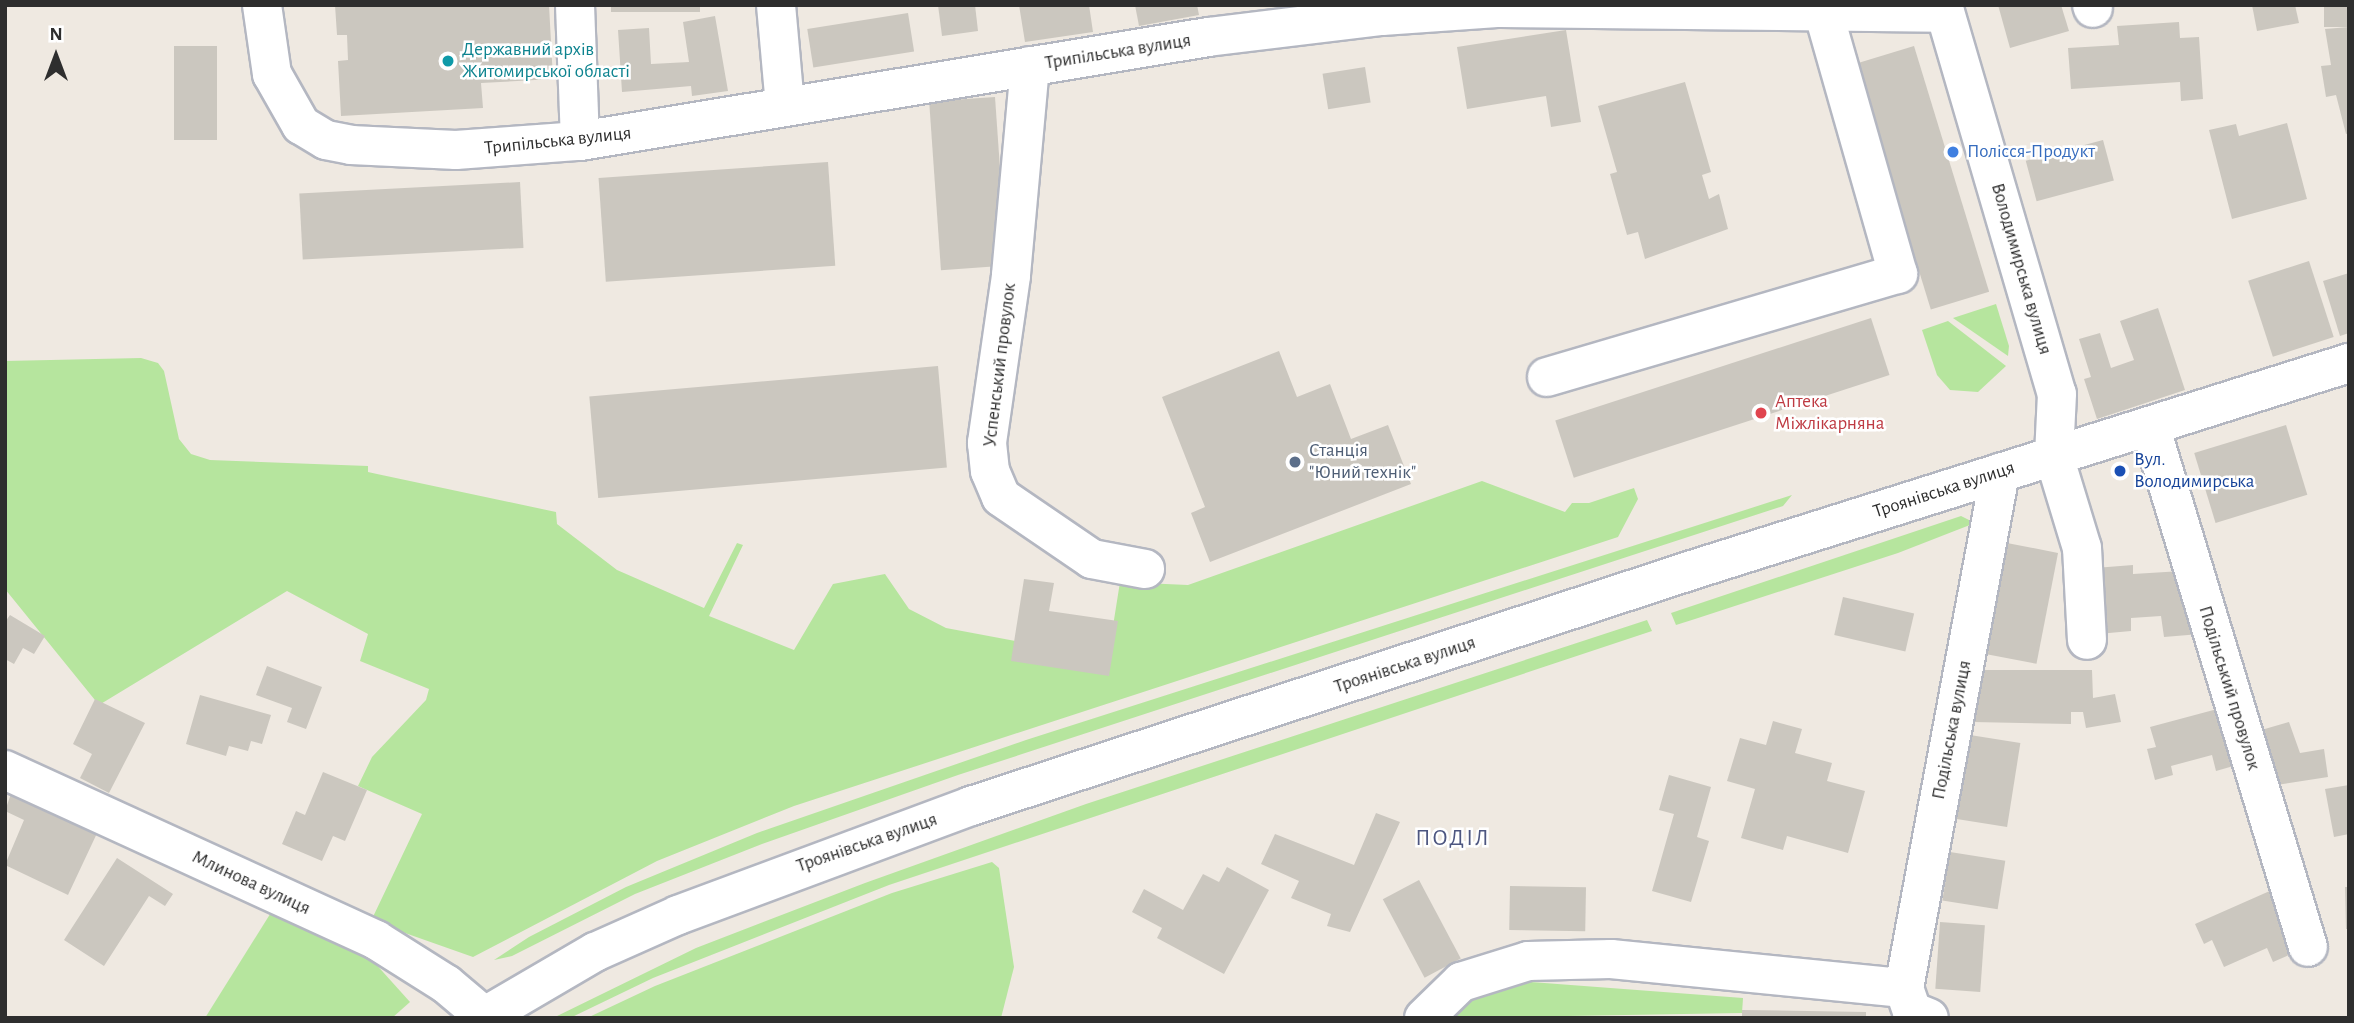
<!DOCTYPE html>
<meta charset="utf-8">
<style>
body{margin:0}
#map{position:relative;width:2354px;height:1023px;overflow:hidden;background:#efe9e1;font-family:"Alegreya Sans",sans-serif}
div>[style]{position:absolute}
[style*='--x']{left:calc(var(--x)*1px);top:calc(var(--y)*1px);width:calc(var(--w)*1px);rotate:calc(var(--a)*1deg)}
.green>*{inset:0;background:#b6e59e}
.building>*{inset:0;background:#cbc7bf;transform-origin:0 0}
.roads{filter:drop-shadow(2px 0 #b4b7c1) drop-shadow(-2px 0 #b4b7c1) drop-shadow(0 2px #b4b7c1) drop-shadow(0 -2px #b4b7c1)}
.minor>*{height:38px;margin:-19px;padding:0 19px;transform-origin:19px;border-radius:19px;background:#fff}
.dots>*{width:19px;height:19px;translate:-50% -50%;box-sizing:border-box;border:4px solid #fff;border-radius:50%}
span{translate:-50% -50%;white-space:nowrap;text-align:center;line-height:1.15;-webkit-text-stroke:5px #fff;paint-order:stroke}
.culture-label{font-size:19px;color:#0d838f}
.left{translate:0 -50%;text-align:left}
.street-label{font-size:19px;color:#2e2e2e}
.shop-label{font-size:19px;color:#366cbe}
.health-label{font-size:19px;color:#be3a42}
.service-label{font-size:19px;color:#4e5e75}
.transit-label{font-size:19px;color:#164399}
.quarter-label{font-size:23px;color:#4d5680;letter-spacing:2px}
.frame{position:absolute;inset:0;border:7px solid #2e2e2e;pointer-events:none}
.north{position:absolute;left:21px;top:21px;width:70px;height:70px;-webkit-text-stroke:5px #fff;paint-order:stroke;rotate:0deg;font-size:19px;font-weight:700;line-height:28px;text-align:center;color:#2e2e2e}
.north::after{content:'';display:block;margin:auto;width:24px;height:32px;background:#2e2e2e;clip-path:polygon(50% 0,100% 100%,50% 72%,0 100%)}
</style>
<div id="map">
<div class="green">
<i style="clip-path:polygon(1996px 304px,2009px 346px,2008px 356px,1953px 318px)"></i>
<i style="clip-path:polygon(1948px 321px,2006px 366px,1978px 392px,1950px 390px,1937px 375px,1922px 330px)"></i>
<i style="clip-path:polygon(141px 358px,158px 363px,164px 371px,179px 439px,191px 454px,210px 460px,368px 466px,368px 472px,377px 474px,556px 512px,557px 524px,617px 570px,704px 608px,737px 543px,743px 545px,709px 616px,794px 650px,833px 584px,885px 574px,909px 609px,946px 628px,1094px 656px,1110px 645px,1120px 582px,1188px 585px,1482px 481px,1565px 512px,1572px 503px,1589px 503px,1634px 488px,1638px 499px,1618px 537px,794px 806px,657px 861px,473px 957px,371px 921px,422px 814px,358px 786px,372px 757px,426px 700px,429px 689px,360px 661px,368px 634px,287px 591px,99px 705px,5px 589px,5px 361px)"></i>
<i style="clip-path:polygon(1792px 495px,1783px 506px,958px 775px,762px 844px,635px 894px,512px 956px,494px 960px,529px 937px,626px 887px,757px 833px,1026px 740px)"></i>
<i style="clip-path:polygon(1961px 516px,1975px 523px,1898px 553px,1695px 619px,1676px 625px,1671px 613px)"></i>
<i style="clip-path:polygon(1647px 620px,1652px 631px,889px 885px,653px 978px,570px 1018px,553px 1018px,696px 948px,865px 883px,1086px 804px)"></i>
<i style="clip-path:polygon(992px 862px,999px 868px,1014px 967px,1001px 1018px,587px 1018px,655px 986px,892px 893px)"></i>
<i style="clip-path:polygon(272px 911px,374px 962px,410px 1002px,392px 1018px,205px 1018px)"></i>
<i style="clip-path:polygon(1531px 982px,1743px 998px,1742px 1013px,1451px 1018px,1470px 1001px)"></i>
</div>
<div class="building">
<i style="clip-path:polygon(335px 5px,549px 5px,553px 79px,481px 83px,483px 108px,341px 116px,338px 61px,348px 60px,347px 35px,337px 35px)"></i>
<i style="left:611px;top:5px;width:89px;height:7px"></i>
<i style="clip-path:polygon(938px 5px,975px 5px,978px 31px,942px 36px)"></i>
<i style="clip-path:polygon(1019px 5px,1089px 5px,1093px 32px,1025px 42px)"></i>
<i style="clip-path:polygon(1135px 5px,1197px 5px,1199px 15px,1139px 26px)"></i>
<i style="clip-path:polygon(1998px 5px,2061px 5px,2069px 31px,2010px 48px)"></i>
<i style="clip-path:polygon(2252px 5px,2295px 5px,2299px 23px,2257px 31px)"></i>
<i style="left:2324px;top:5px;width:25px;height:22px"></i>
<i style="left:908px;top:13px;width:39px;height:102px;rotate:81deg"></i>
<i style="clip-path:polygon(715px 16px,728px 91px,692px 96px,691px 86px,622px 92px,618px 30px,649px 28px,651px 64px,689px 62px,683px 22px)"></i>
<i style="clip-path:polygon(2179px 22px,2180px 38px,2199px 37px,2203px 99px,2181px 101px,2180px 82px,2071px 89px,2068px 48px,2119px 45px,2117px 26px)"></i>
<i style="clip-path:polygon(2349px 27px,2349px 133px,2346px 134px,2336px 95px,2326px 97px,2321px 66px,2331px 65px,2325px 29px)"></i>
<i style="clip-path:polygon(1566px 30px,1581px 122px,1551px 127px,1546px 96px,1467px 109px,1457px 47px)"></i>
<i style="left:174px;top:46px;width:43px;height:94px"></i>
<i style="left:1914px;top:46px;width:257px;height:61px;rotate:73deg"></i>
<i style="left:1365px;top:67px;width:36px;height:43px;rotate:81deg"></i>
<i style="clip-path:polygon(1685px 82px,1711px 172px,1702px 175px,1709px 199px,1719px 194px,1728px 229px,1645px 259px,1638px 232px,1627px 235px,1610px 174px,1617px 172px,1598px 106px)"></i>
<i style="left:995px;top:97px;width:169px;height:66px;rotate:86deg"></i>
<i style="clip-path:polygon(2287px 123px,2307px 199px,2232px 219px,2209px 130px,2236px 124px,2239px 136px)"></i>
<i style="left:2103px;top:140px;width:42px;height:80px;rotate:75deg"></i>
<i style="left:828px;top:162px;width:104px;height:230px;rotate:86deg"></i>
<i style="left:520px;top:182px;width:66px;height:221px;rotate:87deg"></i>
<i style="left:2309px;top:261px;width:80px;height:64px;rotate:72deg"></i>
<i style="clip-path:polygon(2349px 273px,2349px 333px,2340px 336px,2323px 281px)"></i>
<i style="clip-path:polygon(2158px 308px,2185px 390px,2097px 419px,2084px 379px,2091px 377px,2079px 339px,2100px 333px,2111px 368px,2134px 360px,2120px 321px)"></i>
<i style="left:1871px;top:318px;width:60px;height:332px;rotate:72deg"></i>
<i style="clip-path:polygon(1279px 351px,1297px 397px,1330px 384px,1351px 439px,1388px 425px,1411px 484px,1210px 562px,1191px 513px,1205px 507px,1162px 397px)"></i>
<i style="left:938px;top:366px;width:102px;height:350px;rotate:85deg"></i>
<i style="left:2286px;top:425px;width:73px;height:96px;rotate:73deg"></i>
<i style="left:2007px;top:543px;width:52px;height:113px;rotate:11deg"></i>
<i style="clip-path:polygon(2133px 565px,2133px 574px,2182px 571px,2200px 634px,2164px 637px,2161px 616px,2131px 618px,2131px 631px,2098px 634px,2095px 568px)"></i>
<i style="clip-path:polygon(1024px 579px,1054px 583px,1049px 611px,1118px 621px,1109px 676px,1011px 661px)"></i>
<i style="left:1843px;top:597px;width:73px;height:39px;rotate:13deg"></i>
<i style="clip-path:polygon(10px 615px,45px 636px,34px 654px,23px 648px,14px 664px,5px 659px,5px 622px)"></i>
<i style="clip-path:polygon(267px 666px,322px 687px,306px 729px,287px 722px,292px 708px,256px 695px)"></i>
<i style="clip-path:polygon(1983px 670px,2092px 670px,2093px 698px,2115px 694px,2121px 722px,2086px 728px,2083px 712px,2071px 712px,2071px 724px,1973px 722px)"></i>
<i style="clip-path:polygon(200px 695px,271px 715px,262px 744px,251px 741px,248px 751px,229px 746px,226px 756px,186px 744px)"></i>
<i style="clip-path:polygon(95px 699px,145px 723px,109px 793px,80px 778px,92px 754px,73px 744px)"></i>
<i style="clip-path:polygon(2221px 708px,2237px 765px,2216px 771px,2212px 755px,2171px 766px,2173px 775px,2155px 780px,2147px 749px,2156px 747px,2150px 727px)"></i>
<i style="clip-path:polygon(1773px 721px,1802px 729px,1795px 753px,1832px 763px,1827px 781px,1865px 791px,1848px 853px,1787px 836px,1783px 850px,1741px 838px,1755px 789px,1727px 781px,1740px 738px,1766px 745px)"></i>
<i style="clip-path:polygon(2289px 722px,2300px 753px,2324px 749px,2328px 777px,2270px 786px,2251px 733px)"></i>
<i style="left:1970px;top:735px;width:51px;height:85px;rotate:9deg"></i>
<i style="clip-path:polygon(323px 772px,367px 790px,345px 841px,333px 836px,322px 861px,282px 844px,296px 811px,305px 815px)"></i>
<i style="clip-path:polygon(1669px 775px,1711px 787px,1697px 837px,1709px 841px,1691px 902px,1652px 891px,1674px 814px,1659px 810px)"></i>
<i style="clip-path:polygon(2349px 785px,2349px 834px,2334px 837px,2325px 789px)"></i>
<i style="clip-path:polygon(13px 788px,99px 829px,68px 895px,5px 865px,24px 820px,5px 811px)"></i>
<i style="clip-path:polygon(1376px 813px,1400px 822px,1350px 932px,1327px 926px,1331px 914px,1291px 898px,1299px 881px,1261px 864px,1275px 834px,1354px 865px)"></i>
<i style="left:1950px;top:852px;width:56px;height:49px;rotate:9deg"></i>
<i style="clip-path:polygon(117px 858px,173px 894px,165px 906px,149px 896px,104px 966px,64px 940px)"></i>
<i style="clip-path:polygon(1227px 867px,1269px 890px,1224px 974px,1157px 938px,1162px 928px,1132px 912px,1144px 889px,1183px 910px,1203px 874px,1219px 882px)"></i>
<i style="left:1419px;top:880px;width:89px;height:41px;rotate:62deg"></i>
<i style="left:1510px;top:886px;width:76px;height:44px;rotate:1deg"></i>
<i style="clip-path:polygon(2345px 887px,2349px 887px,2349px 929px,2346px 929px)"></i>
<i style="clip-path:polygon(2272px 890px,2298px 951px,2273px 962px,2267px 948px,2224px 967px,2212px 940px,2204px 944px,2195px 924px)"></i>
<i style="left:1940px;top:922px;width:45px;height:67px;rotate:4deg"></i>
<i style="clip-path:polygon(1742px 1010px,1866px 1012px,1866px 1018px,1742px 1018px)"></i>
</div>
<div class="roads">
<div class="minor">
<i style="--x:262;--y:5;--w:70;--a:81.8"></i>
<i style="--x:272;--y:74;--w:59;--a:60.4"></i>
<i style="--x:301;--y:125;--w:29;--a:31"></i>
<i style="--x:326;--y:140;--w:25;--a:11"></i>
<i style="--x:351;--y:145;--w:105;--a:2.7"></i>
<i style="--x:456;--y:150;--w:124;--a:-4.2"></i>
<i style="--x:580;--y:141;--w:637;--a:-9.4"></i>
<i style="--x:1208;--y:37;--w:175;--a:-6.9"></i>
<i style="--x:1382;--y:16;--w:115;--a:-4"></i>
<i style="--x:1497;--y:8;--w:448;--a:0.6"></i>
<i style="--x:575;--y:5;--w:136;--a:87.9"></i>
<i style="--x:776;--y:5;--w:101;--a:84.9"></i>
<i style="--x:1943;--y:5;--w:405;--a:73.7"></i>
<i style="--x:2057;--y:394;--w:62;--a:92.8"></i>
<i style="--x:2054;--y:456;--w:96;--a:73.1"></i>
<i style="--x:2082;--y:548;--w:92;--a:86.9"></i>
<i style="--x:2092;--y:5;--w:3;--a:72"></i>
<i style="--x:1030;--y:66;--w:211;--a:95.2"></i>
<i style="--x:1011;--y:276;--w:169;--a:98.2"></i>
<i style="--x:987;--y:443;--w:28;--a:84"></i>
<i style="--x:990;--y:471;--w:28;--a:67"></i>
<i style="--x:1001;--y:497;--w:110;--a:34.3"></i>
<i style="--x:1092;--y:559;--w:54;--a:10.7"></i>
<i style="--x:1547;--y:377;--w:366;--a:-16.4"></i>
<i style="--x:1898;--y:274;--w:270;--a:-105.9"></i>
<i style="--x:2151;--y:429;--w:541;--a:73.14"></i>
<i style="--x:5;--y:770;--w:408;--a:24.6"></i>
<i style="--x:376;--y:940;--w:83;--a:32.2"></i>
<i style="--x:446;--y:984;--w:50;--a:40.1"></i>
<i style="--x:1904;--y:988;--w:24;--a:71"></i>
<i style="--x:1912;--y:1011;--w:18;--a:22"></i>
<i style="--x:482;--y:1018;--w:131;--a:-30.3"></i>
<i style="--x:595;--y:952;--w:91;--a:-24"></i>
<i style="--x:678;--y:915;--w:313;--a:-20.4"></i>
<i style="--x:971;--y:806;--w:759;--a:-18.12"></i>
<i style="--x:1692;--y:570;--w:689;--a:-17.49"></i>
<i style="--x:1424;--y:1018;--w:52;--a:-44.2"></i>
<i style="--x:1461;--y:982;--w:70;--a:-17.4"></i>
<i style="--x:1528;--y:961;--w:83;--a:-1.4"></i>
<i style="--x:1611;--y:959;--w:294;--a:5.7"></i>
<i style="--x:1904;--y:988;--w:524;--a:-79.44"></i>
</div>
</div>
<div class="dots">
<i style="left:448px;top:61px;background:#0f9aa8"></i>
<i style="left:1953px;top:152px;background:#3f7fe0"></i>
<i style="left:1761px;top:413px;background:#e0444e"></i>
<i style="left:1295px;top:462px;background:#5c6f8a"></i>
<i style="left:2120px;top:471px;background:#1a4fb4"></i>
</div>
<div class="culture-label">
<span class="left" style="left:462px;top:61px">Державний архів<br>Житомирської області</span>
</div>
<div class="street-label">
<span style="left:1118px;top:52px;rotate:-9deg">Трипільська вулиця</span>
<span style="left:558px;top:141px;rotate:-6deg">Трипільська вулиця</span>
<span style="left:2021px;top:269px;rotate:74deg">Володимирська вулиця</span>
<span style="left:1000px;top:365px;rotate:-83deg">Успенський провулок</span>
<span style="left:1944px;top:490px;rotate:-18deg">Троянівська вулиця</span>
<span style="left:1405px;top:665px;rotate:-18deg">Троянівська вулиця</span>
<span style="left:2229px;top:688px;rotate:73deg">Подільський провулок</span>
<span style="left:1952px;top:730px;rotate:-79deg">Подільська вулиця</span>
<span style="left:867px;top:843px;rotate:-19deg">Троянівська вулиця</span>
<span style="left:251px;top:883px;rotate:25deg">Млинова вулиця</span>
</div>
<div class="shop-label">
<span class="left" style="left:1967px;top:152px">Полісся-Продукт</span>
</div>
<div class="health-label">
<span class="left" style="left:1775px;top:413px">Аптека<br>Міжлікарняна</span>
</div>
<div class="service-label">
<span class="left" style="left:1309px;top:462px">Станція<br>"Юний технік"</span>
</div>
<div class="transit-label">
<span class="left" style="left:2134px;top:471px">Вул.<br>Володимирська</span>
</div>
<div class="quarter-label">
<span style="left:1453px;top:839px">ПОДІЛ</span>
</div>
<div class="frame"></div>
<div class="north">N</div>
</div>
